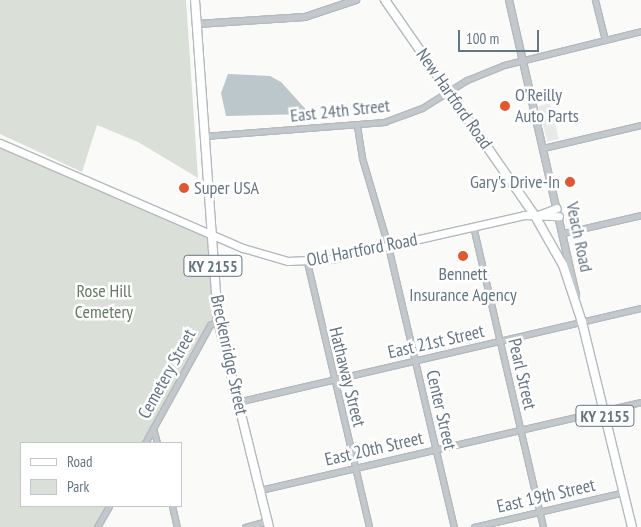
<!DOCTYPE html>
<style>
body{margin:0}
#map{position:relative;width:641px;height:527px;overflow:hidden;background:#fafaf8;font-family:"PT Sans Narrow",sans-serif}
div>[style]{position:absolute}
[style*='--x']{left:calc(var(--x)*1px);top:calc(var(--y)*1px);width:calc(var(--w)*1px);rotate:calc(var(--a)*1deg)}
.built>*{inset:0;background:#e8e9e9;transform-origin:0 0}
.green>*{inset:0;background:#dadfd7}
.water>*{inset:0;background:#bbc7cb}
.roads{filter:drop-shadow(1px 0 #b3babf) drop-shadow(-1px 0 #b3babf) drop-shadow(0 1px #b3babf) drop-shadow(0 -1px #b3babf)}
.minor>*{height:5px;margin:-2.5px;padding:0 2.5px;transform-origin:2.5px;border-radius:2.5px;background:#c3c8cc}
.tertiary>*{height:6px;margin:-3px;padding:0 3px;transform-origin:3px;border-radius:3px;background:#c3c8cc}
.secondary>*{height:7px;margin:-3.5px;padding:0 3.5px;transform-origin:3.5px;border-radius:3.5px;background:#fff}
.primary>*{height:8px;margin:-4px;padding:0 4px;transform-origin:4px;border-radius:4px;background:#fff}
.dots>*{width:14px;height:14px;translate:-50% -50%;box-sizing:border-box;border:2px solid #fff;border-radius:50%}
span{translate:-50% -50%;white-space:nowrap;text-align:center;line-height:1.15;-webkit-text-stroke:5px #fff;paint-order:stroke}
.shield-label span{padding:1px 4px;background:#fff;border:1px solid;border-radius:4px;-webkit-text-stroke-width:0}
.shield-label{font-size:16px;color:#657683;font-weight:700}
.poi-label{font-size:18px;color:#657683}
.left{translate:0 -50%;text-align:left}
.right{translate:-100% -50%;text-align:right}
.street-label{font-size:18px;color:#657683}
.park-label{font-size:18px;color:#687a64}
.legend{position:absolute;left:20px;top:442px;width:162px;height:65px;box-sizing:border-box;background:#fff;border:1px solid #c1c8cd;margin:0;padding:6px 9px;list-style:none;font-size:15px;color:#657683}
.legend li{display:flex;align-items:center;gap:10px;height:25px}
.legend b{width:25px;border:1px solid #c1c8cd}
.scale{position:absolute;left:458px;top:30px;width:81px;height:22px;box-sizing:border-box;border:2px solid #657683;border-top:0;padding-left:6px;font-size:15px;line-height:18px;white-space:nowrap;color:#657683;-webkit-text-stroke:4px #fff;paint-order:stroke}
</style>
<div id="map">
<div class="built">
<i style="left:550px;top:103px;width:37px;height:12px;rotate:76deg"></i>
</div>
<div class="green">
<i style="clip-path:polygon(0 0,186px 0,198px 178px,138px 142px,97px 125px,82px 172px,0 134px)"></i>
<i style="clip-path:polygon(0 143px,210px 235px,218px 321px,210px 326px,145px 443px,21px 443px,21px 506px,109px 506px,97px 527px,0 527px)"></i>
</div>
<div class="water">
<i style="clip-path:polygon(228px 74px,270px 76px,281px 82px,310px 114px,226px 116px,221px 93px)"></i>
</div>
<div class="roads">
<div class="minor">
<i style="--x:595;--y:0;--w:41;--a:76"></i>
<i style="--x:357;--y:126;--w:32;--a:81"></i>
<i style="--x:362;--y:158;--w:92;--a:73.5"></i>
<i style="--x:388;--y:246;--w:289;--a:76.8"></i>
<i style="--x:204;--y:136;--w:181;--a:-4.4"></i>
<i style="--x:384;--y:122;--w:40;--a:-20.2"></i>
<i style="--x:422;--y:108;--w:53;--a:-31.9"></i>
<i style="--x:467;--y:80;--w:40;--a:-22"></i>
<i style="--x:504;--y:65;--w:141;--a:-13.9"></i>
<i style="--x:543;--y:148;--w:101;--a:-13.2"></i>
<i style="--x:473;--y:226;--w:309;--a:76.9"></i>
<i style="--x:563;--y:233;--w:80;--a:-13"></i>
<i style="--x:307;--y:262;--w:272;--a:76.8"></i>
<i style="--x:237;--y:402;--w:415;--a:-13.1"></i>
<i style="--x:153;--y:428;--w:16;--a:75"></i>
<i style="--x:145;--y:443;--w:135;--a:-61.2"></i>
<i style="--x:210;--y:325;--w:9;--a:-27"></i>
<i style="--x:260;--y:490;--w:391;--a:-13"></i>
<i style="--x:172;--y:506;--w:22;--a:77"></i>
<i style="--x:97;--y:527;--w:24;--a:-60"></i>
<i style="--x:245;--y:527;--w:24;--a:-15"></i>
<i style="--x:474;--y:527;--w:154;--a:-13.1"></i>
</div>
<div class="tertiary">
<i style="--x:509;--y:0;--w:302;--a:77.2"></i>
<i style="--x:197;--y:24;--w:108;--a:-3.7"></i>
<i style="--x:305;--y:17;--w:54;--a:-18.4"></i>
</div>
<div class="secondary">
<i style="--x:0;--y:143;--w:265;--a:23.4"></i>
<i style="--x:243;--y:248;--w:47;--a:16.1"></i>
<i style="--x:288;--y:261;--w:43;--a:-2.7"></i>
<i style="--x:331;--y:259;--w:198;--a:-12.8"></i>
<i style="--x:524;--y:215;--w:35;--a:2"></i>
<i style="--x:535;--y:216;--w:23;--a:-20"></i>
</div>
<div class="primary">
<i style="--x:195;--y:0;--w:322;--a:85.9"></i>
<i style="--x:218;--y:321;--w:212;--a:76.1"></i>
<i style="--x:385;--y:0;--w:263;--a:55.2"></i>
<i style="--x:535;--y:216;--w:56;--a:60.3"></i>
<i style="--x:563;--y:265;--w:60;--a:71.6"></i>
<i style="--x:582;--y:322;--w:211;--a:76.3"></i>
</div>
</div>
<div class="dots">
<i style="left:505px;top:106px;background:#e4572e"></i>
<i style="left:570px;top:182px;background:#e4572e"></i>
<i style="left:184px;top:188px;background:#e4572e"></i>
<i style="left:463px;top:256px;background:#e4572e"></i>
</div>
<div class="shield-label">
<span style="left:213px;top:266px">KY 2155</span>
<span style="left:605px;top:416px">KY 2155</span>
</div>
<div class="poi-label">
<span class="left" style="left:515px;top:106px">O'Reilly<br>Auto Parts</span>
<span class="right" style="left:560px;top:182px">Gary's Drive-In</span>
<span class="left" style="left:194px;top:188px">Super USA</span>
<span style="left:463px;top:285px">Bennett<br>Insurance Agency</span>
</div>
<div class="street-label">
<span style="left:454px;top:99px;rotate:55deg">New Hartford Road</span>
<span style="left:340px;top:111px;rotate:-6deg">East 24th Street</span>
<span style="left:579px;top:237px;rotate:78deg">Veach Road</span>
<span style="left:362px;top:250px;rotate:-11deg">Old Hartford Road</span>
<span style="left:436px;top:342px;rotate:-13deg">East 21st Street</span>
<span style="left:229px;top:355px;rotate:78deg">Breckenridge Street</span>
<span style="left:167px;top:374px;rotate:-61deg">Cemetery Street</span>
<span style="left:522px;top:374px;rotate:77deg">Pearl Street</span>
<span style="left:347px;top:377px;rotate:76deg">Hathaway Street</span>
<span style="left:441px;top:410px;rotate:77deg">Center Street</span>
<span style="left:374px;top:449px;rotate:-13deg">East 20th Street</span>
<span style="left:546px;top:496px;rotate:-13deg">East 19th Street</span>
</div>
<div class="park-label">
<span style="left:104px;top:302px">Rose Hill<br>Cemetery</span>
</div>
<ul class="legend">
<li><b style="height:6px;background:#fff"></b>Road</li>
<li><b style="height:14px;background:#dadfd7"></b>Park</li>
</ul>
<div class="scale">100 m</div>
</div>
